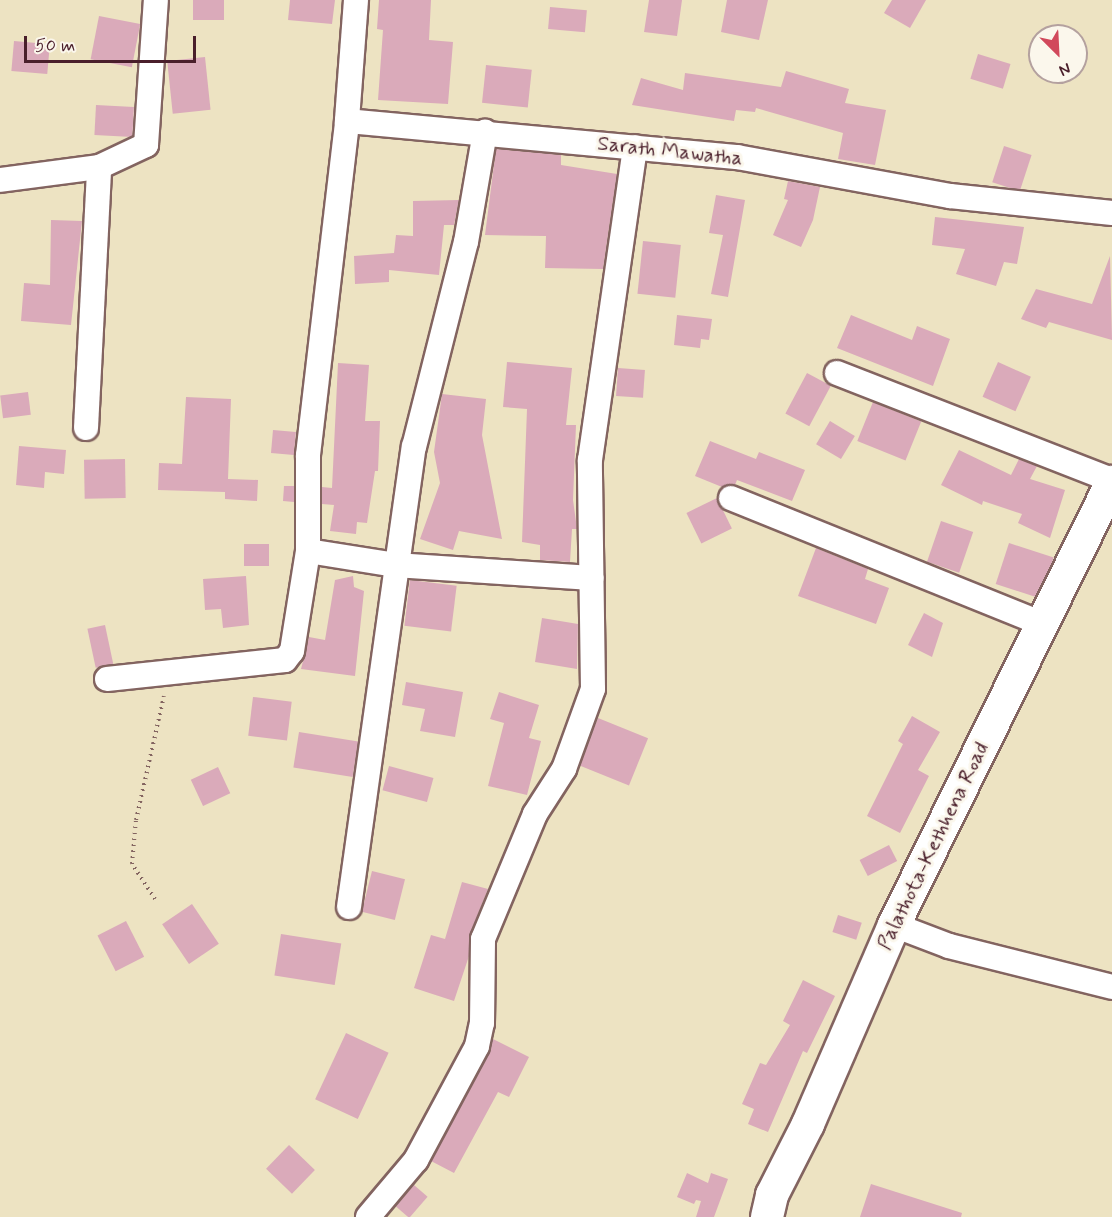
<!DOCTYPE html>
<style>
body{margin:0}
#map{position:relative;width:1112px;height:1217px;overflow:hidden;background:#ede3c2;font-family:Mynerve,sans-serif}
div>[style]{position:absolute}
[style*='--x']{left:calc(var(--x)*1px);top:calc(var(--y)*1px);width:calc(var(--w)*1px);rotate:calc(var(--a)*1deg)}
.building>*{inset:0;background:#daaaba;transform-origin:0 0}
.path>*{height:4px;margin-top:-2px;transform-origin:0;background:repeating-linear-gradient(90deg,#836460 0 1.5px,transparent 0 6px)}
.roads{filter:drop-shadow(2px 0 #836460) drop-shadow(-2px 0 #836460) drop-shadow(0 2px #836460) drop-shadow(0 -2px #836460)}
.minor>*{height:24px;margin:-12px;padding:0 12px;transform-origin:12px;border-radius:12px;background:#fff}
.tertiary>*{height:32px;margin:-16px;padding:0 16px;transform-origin:16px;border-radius:16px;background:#fff}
span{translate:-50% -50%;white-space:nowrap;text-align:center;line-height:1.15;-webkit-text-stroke:6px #fbf7ec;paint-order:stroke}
.street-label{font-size:21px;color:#4a1f2b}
.north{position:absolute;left:1028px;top:24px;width:60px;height:60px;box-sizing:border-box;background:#fbf7ec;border:2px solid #b4a19f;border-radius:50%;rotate:156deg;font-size:16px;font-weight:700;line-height:24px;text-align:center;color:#4a1f2b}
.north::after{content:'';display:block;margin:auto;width:21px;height:27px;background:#d1495b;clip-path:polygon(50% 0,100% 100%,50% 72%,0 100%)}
.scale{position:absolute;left:24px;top:36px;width:172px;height:27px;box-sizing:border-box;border:3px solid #4a1f2b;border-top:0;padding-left:8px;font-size:18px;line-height:21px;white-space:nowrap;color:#4a1f2b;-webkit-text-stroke:4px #fbf7ec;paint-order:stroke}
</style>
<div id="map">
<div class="building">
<i style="left:193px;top:0;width:31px;height:20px"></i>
<i style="clip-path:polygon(290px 0,335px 0,332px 24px,288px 20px)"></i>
<i style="clip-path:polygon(379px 0,431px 0,429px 40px,453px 42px,448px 104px,378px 100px,383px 30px,377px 29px)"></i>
<i style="clip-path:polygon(649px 0,682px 0,677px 36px,644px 32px)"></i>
<i style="clip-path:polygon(727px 0,768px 0,759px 40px,721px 32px)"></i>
<i style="clip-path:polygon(892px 0,926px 0,910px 28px,884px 13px)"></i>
<i style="left:550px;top:7px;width:37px;height:22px;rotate:5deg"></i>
<i style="left:99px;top:16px;width:42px;height:44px;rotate:11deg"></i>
<i style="left:14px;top:41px;width:36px;height:30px;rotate:5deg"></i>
<i style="left:978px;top:54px;width:34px;height:26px;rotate:17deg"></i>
<i style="left:205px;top:57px;width:53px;height:38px;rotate:84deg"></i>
<i style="left:486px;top:65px;width:46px;height:38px;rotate:6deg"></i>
<i style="clip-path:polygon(786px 71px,849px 89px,845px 103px,886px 110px,875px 165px,838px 159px,843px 133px,756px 108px,755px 112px,736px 110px,734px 121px,632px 105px,641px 78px,683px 90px,685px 73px,781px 87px)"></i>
<i style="left:96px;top:105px;width:38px;height:30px;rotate:3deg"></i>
<i style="left:1004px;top:146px;width:29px;height:38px;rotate:18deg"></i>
<i style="clip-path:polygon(496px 149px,561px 155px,561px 165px,617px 174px,603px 269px,545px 268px,546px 236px,485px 235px)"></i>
<i style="clip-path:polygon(788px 181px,820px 187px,813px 220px,801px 247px,773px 235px,788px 200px,784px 199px)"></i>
<i style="clip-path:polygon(716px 195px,745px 200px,728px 297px,711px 294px,723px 235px,709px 233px)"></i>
<i style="clip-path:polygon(459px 200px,454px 225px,444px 225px,439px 275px,389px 270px,389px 282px,355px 284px,354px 256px,394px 253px,396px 235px,413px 236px,413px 201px)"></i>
<i style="clip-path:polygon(935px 217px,1024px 227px,1017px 264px,1004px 262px,996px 286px,956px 274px,965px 249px,932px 245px)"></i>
<i style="clip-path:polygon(51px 220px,82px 221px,71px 325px,21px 321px,24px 283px,50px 285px)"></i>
<i style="left:643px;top:241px;width:38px;height:53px;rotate:6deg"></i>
<i style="clip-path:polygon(1110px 256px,1112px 340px,1049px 322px,1046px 328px,1021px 319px,1036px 289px,1092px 304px)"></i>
<i style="clip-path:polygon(677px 315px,712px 319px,709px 340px,701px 339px,700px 348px,674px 345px)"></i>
<i style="clip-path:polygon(851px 315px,912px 340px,917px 326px,950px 339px,933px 386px,837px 348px)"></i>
<i style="clip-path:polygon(507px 362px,572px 368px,566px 425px,576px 425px,573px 500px,577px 529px,572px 529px,570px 562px,540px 560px,540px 545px,522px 542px,527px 409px,503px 407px)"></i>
<i style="left:998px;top:362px;width:36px;height:38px;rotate:24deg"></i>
<i style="clip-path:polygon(338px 363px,369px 365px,365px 421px,380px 421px,378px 471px,375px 471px,367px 523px,357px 522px,356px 534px,330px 531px,334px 505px,322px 504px,322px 487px,332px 488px)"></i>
<i style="left:618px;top:368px;width:27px;height:28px;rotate:4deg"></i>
<i style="left:807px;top:373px;width:27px;height:46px;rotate:28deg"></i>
<i style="left:28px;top:392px;width:23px;height:28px;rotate:83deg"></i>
<i style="clip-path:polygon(442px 394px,486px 399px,482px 435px,502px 539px,459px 531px,453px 550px,420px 539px,440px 483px,434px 452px)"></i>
<i style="clip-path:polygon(186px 397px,231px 399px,228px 479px,258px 480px,257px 501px,225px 499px,225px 492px,158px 490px,159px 463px,182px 464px)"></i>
<i style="left:873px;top:402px;width:52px;height:42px;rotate:22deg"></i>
<i style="left:830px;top:421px;width:29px;height:27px;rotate:31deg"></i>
<i style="left:273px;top:430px;width:23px;height:23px;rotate:5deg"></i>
<i style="clip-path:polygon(710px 441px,756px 459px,759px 452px,805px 470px,792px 501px,737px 480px,735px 485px,722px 487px,695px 476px)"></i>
<i style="clip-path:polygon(19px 446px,66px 450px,64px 474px,45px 472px,44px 488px,16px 485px)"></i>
<i style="clip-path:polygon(959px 450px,1011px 475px,1019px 459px,1037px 466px,1030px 479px,1065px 490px,1050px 538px,1018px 523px,1022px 514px,983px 501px,982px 505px,941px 485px)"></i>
<i style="left:125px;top:459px;width:39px;height:41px;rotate:89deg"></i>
<i style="clip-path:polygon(284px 486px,294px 486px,294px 502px,283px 501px)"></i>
<i style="left:717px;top:498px;width:34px;height:34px;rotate:64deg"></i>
<i style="left:941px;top:521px;width:34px;height:43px;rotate:19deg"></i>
<i style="left:1009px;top:543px;width:47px;height:43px;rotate:18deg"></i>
<i style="left:269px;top:544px;width:22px;height:25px;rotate:90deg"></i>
<i style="clip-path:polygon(816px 548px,868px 569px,865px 579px,889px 588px,876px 624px,798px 596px)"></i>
<i style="clip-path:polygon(246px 576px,249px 625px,223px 628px,221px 609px,205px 610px,203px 579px)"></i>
<i style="clip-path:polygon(353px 576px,354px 587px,364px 591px,355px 676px,301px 669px,309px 637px,325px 640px,335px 580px)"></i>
<i style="left:410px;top:580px;width:47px;height:46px;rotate:7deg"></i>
<i style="clip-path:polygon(924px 613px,943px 623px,932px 657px,908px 645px)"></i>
<i style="clip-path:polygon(542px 618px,578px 624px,577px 669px,535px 662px)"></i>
<i style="left:105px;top:625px;width:40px;height:18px;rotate:78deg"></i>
<i style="clip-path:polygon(406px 682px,463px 692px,455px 737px,420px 731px,425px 709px,402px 705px)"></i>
<i style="clip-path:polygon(499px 692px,539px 705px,529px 738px,541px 741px,527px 795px,488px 786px,504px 723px,490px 719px)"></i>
<i style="left:253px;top:697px;width:39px;height:39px;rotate:7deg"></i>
<i style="clip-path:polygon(912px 716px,940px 732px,918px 770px,929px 776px,900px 833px,867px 816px,903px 744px,898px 741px)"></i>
<i style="left:598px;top:718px;width:54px;height:51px;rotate:22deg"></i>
<i style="left:299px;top:732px;width:60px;height:36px;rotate:9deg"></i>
<i style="left:389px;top:766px;width:46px;height:25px;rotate:15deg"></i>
<i style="left:218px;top:767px;width:29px;height:30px;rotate:65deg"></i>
<i style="left:889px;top:845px;width:18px;height:33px;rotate:63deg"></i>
<i style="left:372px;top:871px;width:34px;height:42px;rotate:14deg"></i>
<i style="clip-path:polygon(462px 882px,488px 889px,470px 934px,469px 956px,454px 1001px,414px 988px,431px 935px,445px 939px)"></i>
<i style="left:192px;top:904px;width:48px;height:36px;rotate:56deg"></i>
<i style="left:838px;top:915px;width:25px;height:18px;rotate:18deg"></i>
<i style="left:126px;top:921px;width:40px;height:32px;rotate:63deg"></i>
<i style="left:281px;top:934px;width:61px;height:42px;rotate:9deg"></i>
<i style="clip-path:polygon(803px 980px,835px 996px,807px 1053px,803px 1051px,768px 1132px,748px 1124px,754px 1109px,742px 1104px,760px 1063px,766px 1065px,790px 1025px,783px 1021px)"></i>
<i style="left:346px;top:1033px;width:47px;height:73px;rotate:25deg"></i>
<i style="clip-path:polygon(493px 1039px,529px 1057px,509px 1097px,498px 1092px,454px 1173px,431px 1161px)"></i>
<i style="left:289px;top:1145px;width:36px;height:33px;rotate:44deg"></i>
<i style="clip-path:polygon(687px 1173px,708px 1183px,711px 1173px,728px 1179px,714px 1217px,696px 1217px,701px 1201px,696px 1200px,694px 1204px,677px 1197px)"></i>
<i style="clip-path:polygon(871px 1184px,962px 1213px,961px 1217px,860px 1217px)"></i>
<i style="left:414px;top:1185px;width:18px;height:28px;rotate:41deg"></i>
</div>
<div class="path">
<i style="--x:155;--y:899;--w:42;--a:-123.3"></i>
<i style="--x:132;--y:864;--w:44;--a:-84.8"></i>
<i style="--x:136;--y:820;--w:127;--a:-77.3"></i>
</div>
<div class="roads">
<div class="minor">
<i style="--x:356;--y:0;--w:121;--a:94.3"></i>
<i style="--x:347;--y:121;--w:392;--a:5.3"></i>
<i style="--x:737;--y:157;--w:217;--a:10.4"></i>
<i style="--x:950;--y:196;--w:163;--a:6"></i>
<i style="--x:0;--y:180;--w:100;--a:-7.5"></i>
<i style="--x:837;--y:373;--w:295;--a:21.3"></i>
<i style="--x:86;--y:428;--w:261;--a:-87.1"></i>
<i style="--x:99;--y:167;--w:52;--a:-25.1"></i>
<i style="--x:146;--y:145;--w:145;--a:-86.1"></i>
<i style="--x:731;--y:498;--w:334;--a:22"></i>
<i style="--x:308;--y:551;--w:88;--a:9.1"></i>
<i style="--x:395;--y:565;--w:197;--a:3.8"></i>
<i style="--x:107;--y:679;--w:179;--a:-6.1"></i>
<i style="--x:285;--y:660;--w:11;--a:-52"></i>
<i style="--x:292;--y:651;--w:101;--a:-80.9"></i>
<i style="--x:308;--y:551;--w:96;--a:-90"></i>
<i style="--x:308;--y:455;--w:336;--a:-83.3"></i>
<i style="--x:349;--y:907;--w:465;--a:-82"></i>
<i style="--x:414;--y:447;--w:211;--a:-75.8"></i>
<i style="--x:466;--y:242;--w:112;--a:-80.2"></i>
<i style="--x:894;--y:925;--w:59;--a:20.9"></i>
<i style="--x:949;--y:946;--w:168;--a:14.1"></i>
<i style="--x:368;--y:1217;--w:75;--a:-49.9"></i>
<i style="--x:416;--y:1160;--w:129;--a:-61.8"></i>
<i style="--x:477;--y:1046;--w:24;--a:-78"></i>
<i style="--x:482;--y:1023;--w:84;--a:-89.3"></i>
<i style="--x:483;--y:939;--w:135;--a:-67.4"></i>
<i style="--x:535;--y:814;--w:54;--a:-57.2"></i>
<i style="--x:564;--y:769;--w:85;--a:-70.1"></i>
<i style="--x:593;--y:689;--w:229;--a:-90.8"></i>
<i style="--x:590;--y:460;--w:316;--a:-81.8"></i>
</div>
<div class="tertiary">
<i style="--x:767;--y:1217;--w:23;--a:-77"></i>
<i style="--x:772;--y:1195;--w:80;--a:-63.1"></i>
<i style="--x:808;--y:1124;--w:217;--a:-66.6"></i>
<i style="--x:894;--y:925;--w:494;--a:-63.8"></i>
</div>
</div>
<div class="street-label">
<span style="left:670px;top:151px;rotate:6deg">Sarath Mawatha</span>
<span style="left:933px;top:846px;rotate:-64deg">Palathota-Kethhena Road</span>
</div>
<div class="north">N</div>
<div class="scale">50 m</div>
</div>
